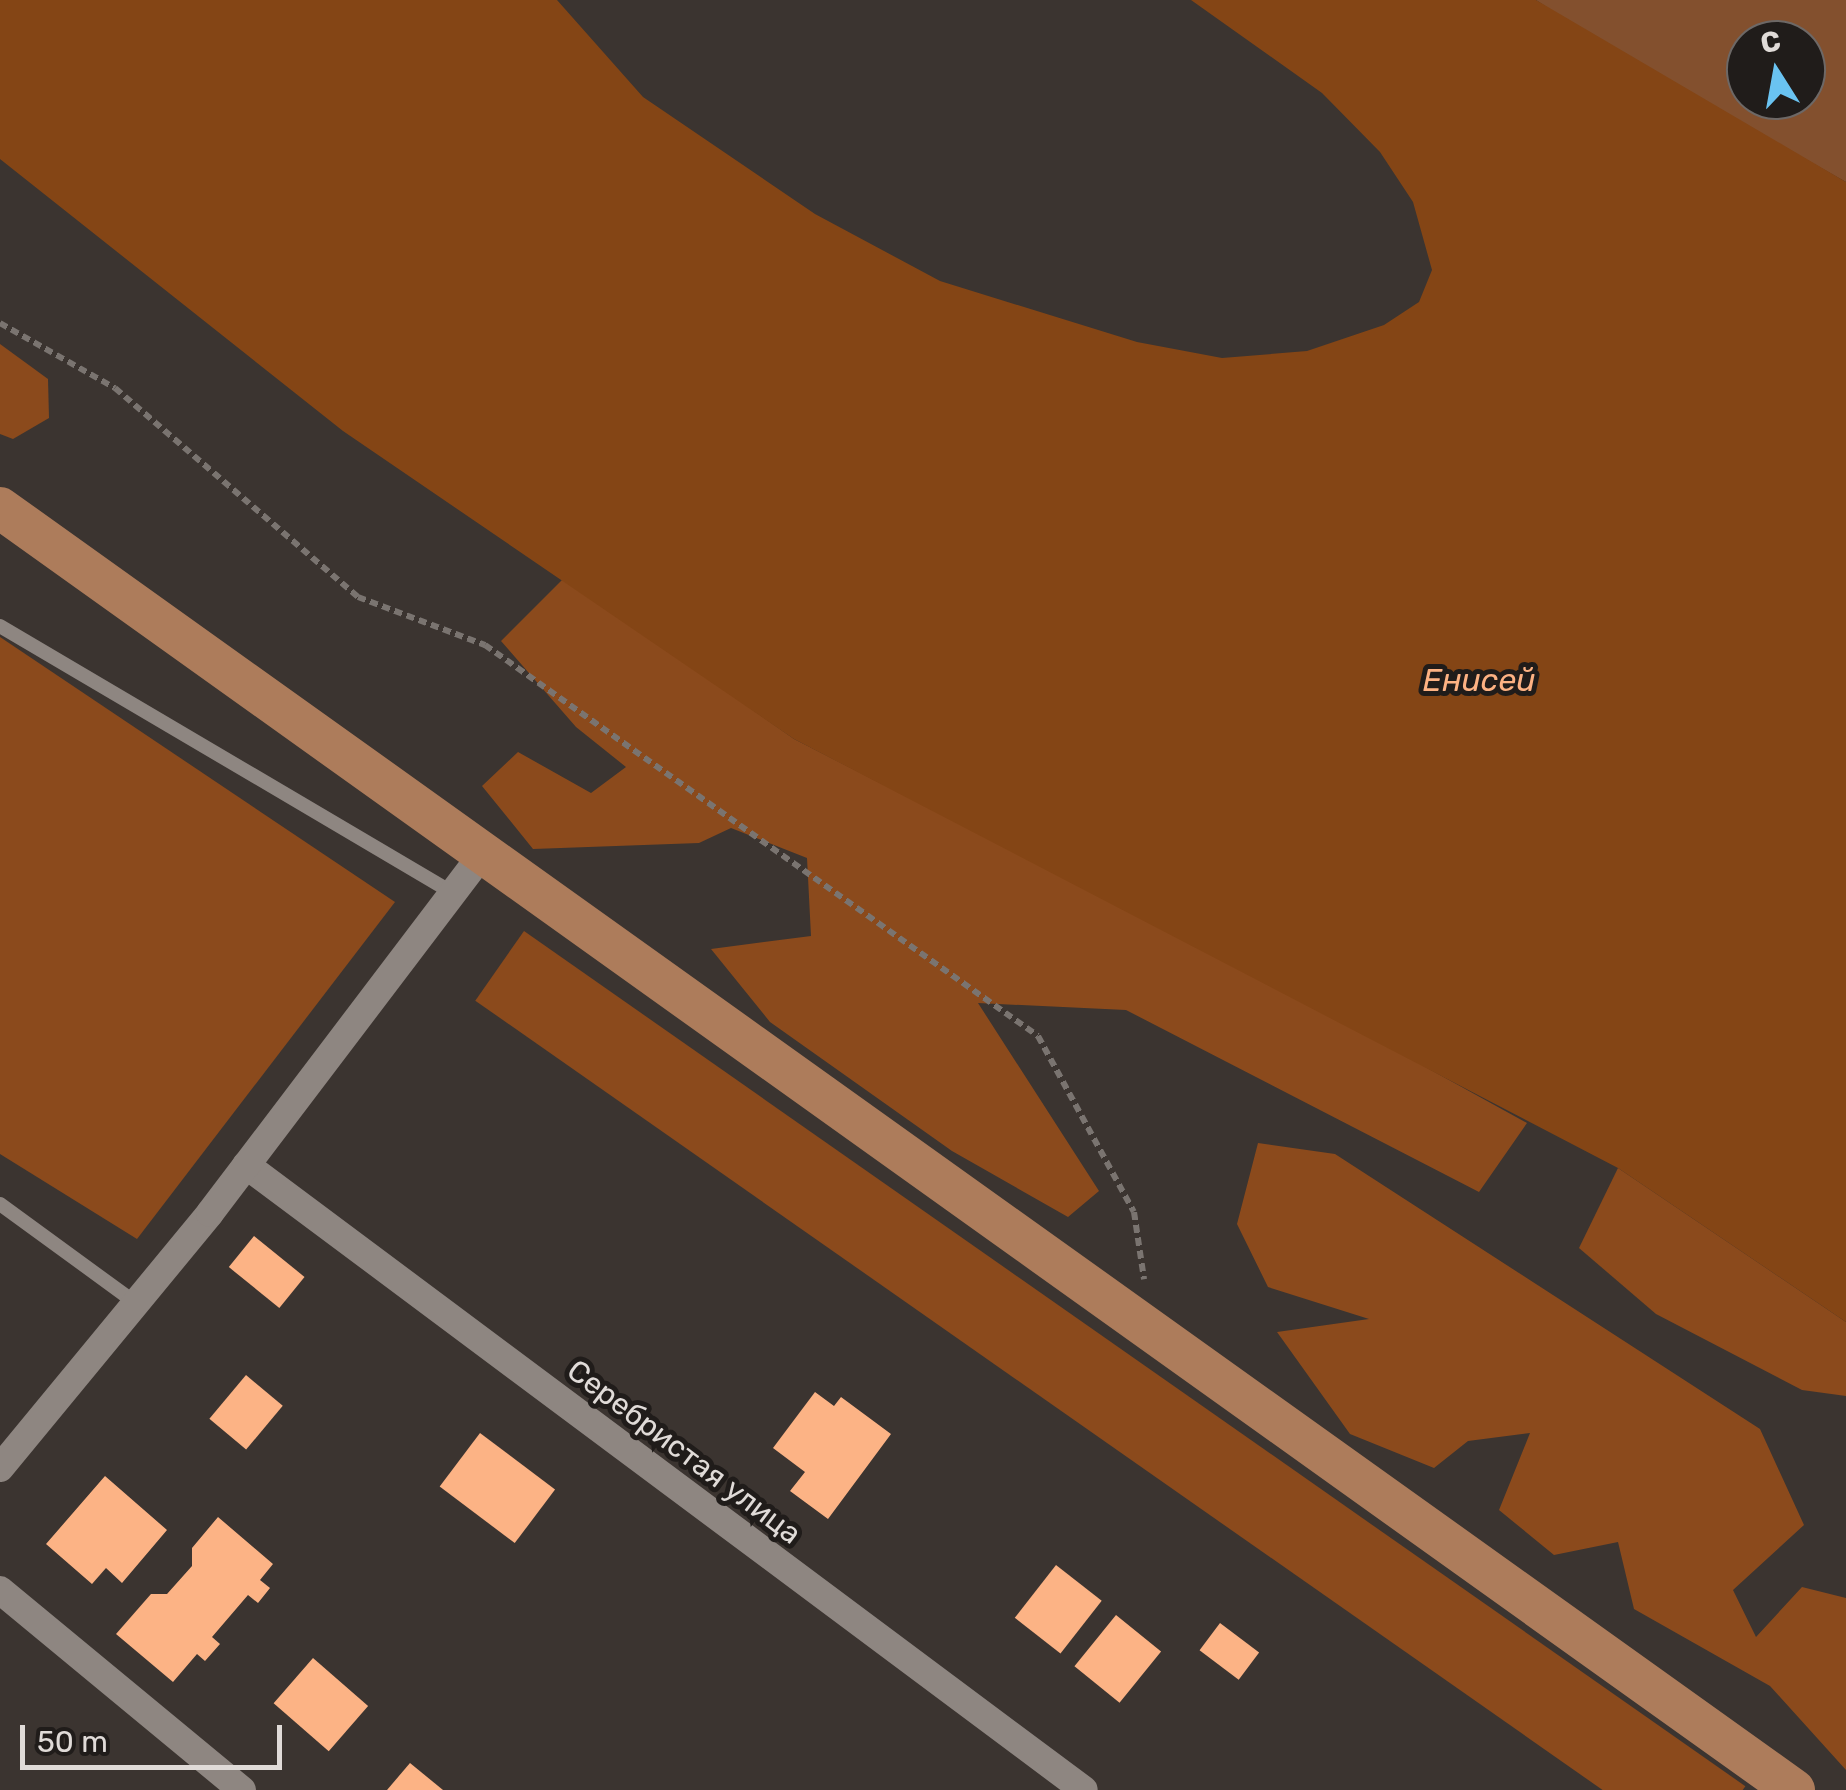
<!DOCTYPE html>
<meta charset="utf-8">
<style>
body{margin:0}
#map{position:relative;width:1846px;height:1790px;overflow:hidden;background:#3b3430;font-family:Rubik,sans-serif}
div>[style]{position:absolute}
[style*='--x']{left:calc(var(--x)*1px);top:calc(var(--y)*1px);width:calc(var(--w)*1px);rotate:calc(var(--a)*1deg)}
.green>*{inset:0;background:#83502e}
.forest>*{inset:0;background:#8b4a1c;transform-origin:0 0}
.water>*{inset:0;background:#844515}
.building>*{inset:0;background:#fcb385;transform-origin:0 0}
.path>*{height:6px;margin-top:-3px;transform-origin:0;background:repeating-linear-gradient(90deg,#7a7470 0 8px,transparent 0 13px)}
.lane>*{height:14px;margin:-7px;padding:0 7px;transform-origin:7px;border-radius:7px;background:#8e8681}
.street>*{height:28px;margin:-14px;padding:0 14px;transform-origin:14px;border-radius:14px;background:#8e8681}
.primary>*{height:42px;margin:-21px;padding:0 21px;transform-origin:21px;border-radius:21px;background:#ad7c5b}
span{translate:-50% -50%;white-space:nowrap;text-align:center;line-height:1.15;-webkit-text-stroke:10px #201c1a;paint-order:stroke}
.street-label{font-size:30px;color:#e0dbd8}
.water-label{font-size:32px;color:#fdb283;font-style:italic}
.north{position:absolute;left:1726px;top:20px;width:100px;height:100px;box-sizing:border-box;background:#201c1a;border:2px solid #6d6866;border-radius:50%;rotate:349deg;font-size:28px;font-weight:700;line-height:40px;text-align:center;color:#e0dbd8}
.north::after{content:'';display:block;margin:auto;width:35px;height:45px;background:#6ac3f1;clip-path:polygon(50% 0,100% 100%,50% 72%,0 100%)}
.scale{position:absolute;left:20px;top:1725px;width:262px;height:45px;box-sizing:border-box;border:5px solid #e0dbd8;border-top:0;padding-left:12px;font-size:30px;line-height:35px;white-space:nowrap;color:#e0dbd8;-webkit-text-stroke:8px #201c1a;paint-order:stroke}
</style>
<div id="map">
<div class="green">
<i style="clip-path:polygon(evenodd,1536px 0,1846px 0,1846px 182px,1614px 51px,1536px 0,1746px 40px,1806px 40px,1806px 100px,1746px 100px,1746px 40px)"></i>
</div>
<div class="forest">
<i style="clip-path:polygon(0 344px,48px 379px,49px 418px,13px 439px,0 434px)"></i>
<i style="clip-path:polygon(564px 578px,794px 739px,1295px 995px,1527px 1123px,1479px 1192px,1126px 1010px,978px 1003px,1099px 1191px,1068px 1217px,952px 1151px,770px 1022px,711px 949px,811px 936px,807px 858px,731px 828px,699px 843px,533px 849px,482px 786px,518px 752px,591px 793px,626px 767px,576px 727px,501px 641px)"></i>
<i style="clip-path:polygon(0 637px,395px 902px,137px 1239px,0 1154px)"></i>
<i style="left:524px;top:931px;width:1491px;height:85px;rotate:35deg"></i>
<i style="clip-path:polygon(1258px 1143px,1335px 1154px,1760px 1429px,1804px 1525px,1733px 1590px,1756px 1637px,1802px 1587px,1846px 1598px,1846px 1770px,1770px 1686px,1634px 1609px,1618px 1542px,1554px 1555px,1499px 1510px,1530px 1433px,1468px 1441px,1434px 1468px,1350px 1434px,1277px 1332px,1369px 1319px,1268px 1287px,1237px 1224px)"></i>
<i style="clip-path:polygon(1618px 1168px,1846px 1322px,1846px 1396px,1802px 1390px,1656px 1314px,1579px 1248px)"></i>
</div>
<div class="water">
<i style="clip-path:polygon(0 0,557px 0,643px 97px,815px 214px,940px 281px,1137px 342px,1222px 358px,1307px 351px,1384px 325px,1419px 302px,1432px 270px,1413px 202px,1380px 152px,1322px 93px,1191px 0,1536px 0,1846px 182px,1846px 1322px,1618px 1168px,794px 739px,343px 431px,0 159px)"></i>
</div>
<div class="building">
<i style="left:254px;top:1236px;width:65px;height:40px;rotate:39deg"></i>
<i style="left:246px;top:1375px;width:48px;height:57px;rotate:40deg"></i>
<i style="clip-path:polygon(815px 1392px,834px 1406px,841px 1397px,891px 1434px,828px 1519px,790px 1491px,805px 1472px,773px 1448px)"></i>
<i style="left:480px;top:1433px;width:94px;height:67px;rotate:37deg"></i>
<i style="clip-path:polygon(105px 1476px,167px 1530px,122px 1583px,106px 1568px,92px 1584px,46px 1544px)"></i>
<i style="clip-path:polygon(218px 1517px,273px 1564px,260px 1580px,270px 1588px,258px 1603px,248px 1595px,212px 1637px,220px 1644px,205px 1661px,197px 1654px,173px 1682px,116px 1634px,151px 1594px,167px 1594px,192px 1566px,192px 1548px)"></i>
<i style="left:1056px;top:1565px;width:58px;height:67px;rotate:38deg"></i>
<i style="left:1116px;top:1615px;width:58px;height:66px;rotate:39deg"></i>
<i style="left:1220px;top:1623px;width:49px;height:34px;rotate:37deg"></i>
<i style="left:313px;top:1658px;width:73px;height:60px;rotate:41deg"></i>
<i style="clip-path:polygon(410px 1763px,443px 1790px,387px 1790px)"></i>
</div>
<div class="path">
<i style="--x:0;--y:323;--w:132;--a:29.5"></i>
<i style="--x:115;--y:388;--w:321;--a:40.7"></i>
<i style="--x:358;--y:597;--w:136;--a:20.7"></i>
<i style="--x:485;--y:645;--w:677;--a:35.26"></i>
<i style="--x:1038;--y:1036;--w:200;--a:61.4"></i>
<i style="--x:1134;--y:1212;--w:68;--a:81.5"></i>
</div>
<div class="lane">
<i style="--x:0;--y:626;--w:526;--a:30.52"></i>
<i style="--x:0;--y:1204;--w:168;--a:36.1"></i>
</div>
<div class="street">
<i style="--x:246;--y:1165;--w:1045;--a:36.72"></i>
<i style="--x:0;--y:1468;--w:330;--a:-50.5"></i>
<i style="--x:210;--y:1213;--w:455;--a:-52.8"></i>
<i style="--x:0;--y:1590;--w:314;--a:39.6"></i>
</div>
<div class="primary">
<i style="--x:0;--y:508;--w:2205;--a:35.55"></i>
</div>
<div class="street-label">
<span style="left:684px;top:1452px;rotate:37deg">Серебристая улица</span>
</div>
<div class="water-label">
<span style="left:1479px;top:680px">Енисей</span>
</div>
<div class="north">С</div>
<div class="scale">50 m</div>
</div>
